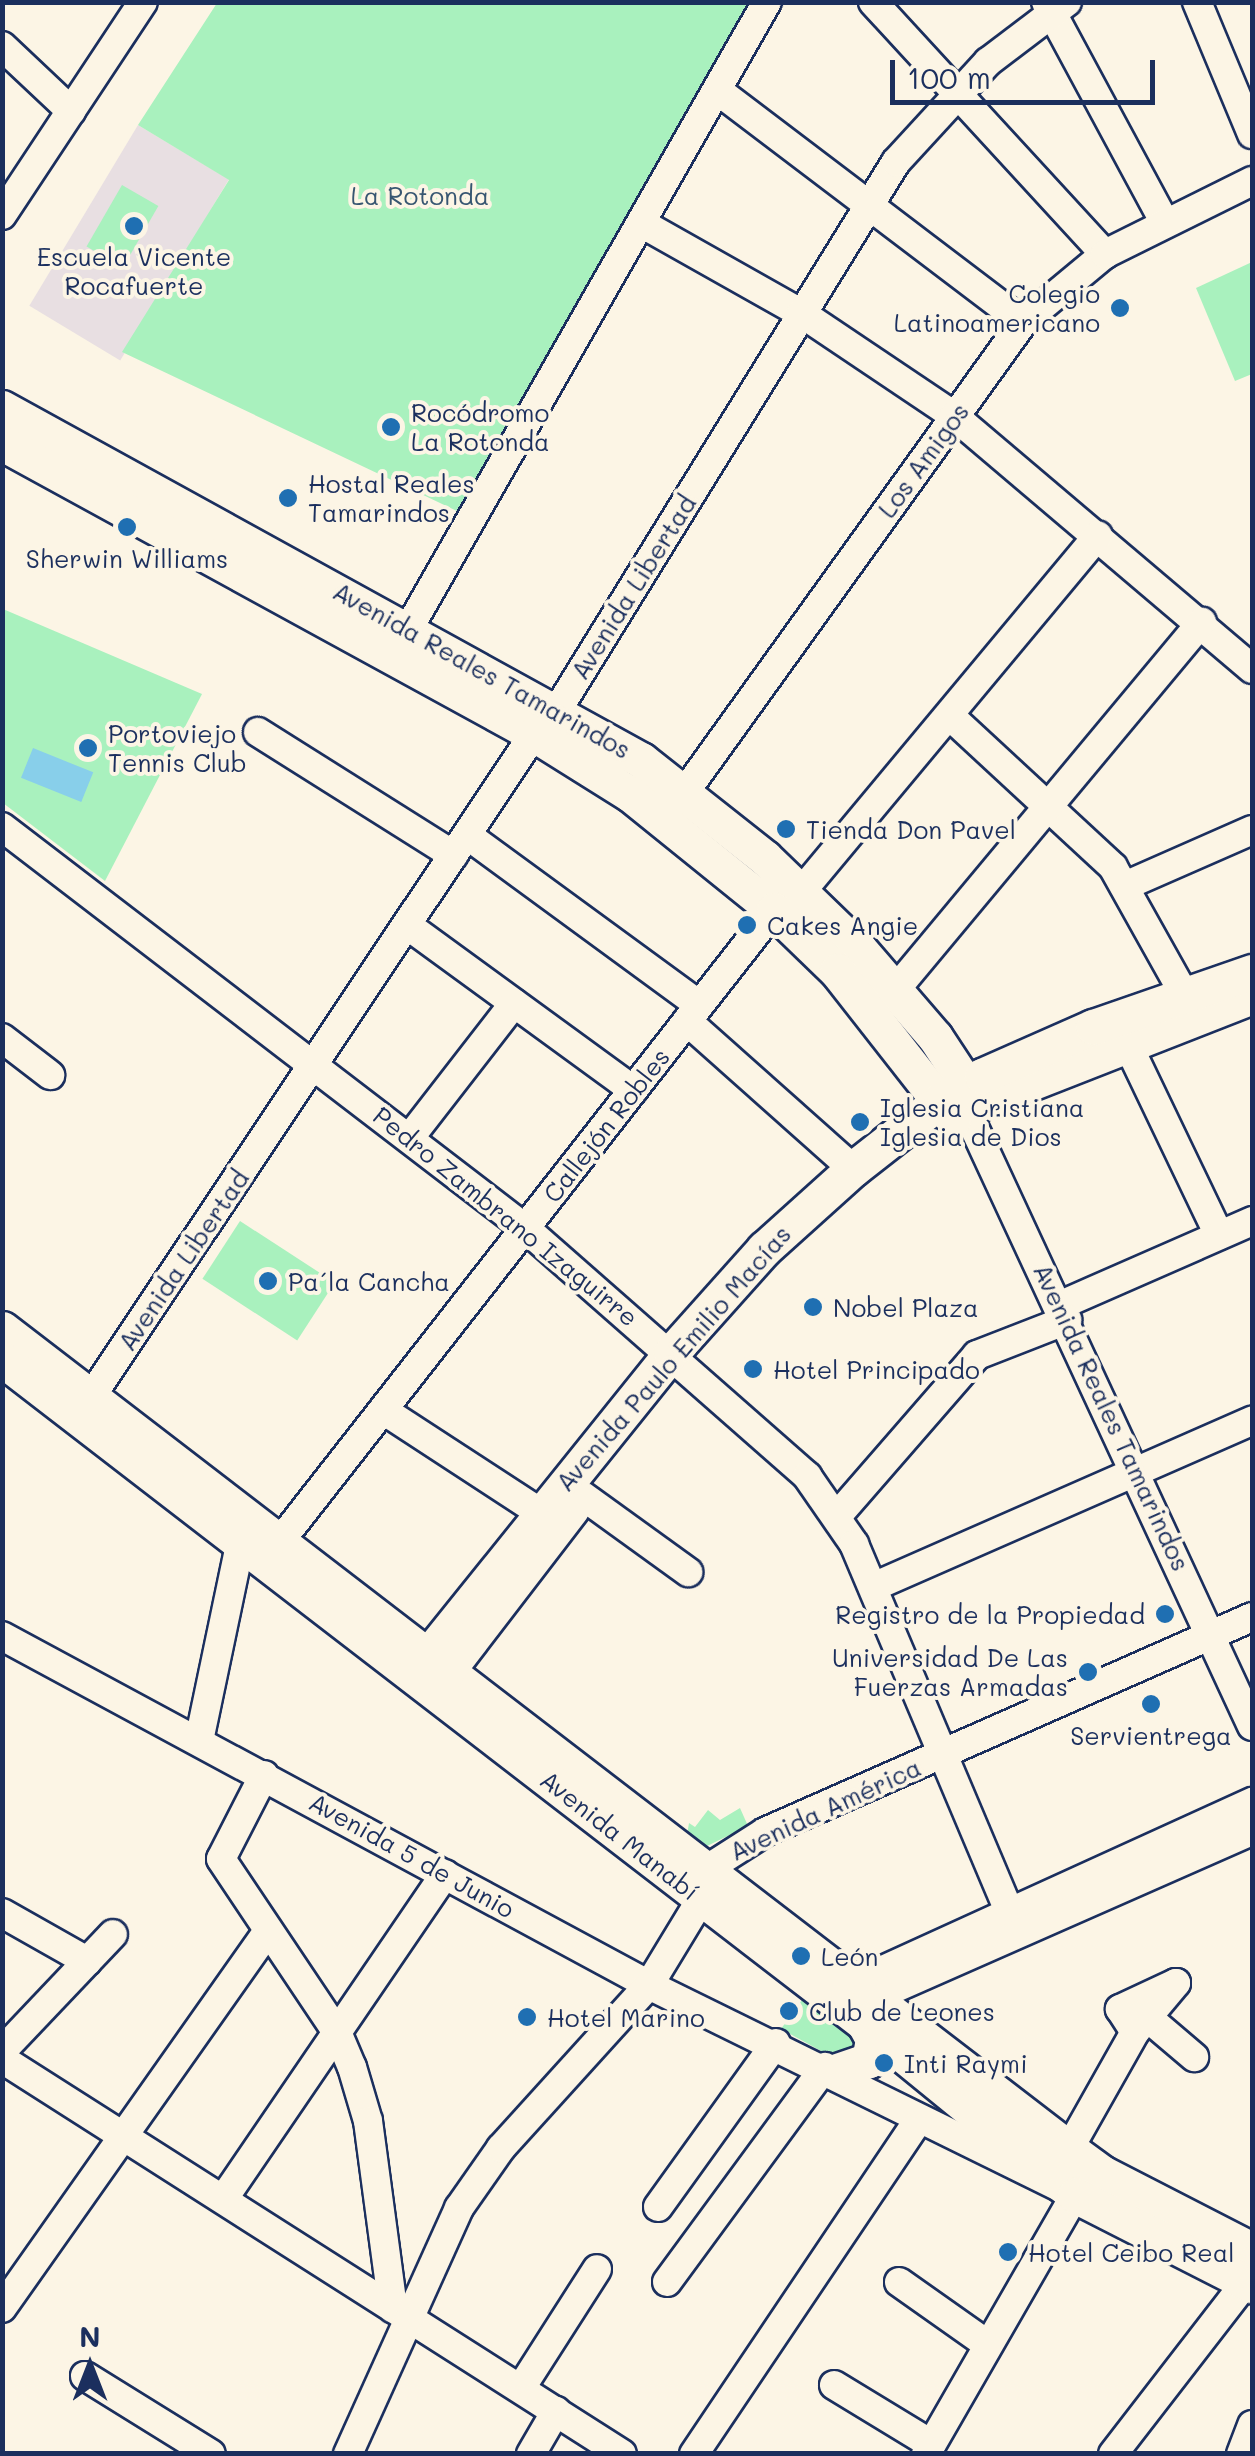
<!DOCTYPE html>
<meta charset="utf-8">
<style>
body{margin:0}
#map{position:relative;width:1255px;height:2456px;overflow:hidden;background:#fcf5e5;font-family:Mali,sans-serif}
div>[style]{position:absolute}
[style*='--x']{left:calc(var(--x)*1px);top:calc(var(--y)*1px);width:calc(var(--w)*1px);rotate:calc(var(--a)*1deg)}
.built>*{inset:0;background:#e8dfe2;transform-origin:0 0}
.green>*{inset:0;background:#a9f1be;transform-origin:0 0}
.water>*{inset:0;background:#88cfea;transform-origin:0 0}
.roads{filter:drop-shadow(2px 0 #1b2f5e) drop-shadow(-2px 0 #1b2f5e) drop-shadow(0 2px #1b2f5e) drop-shadow(0 -2px #1b2f5e)}
.minor>*{height:28px;margin:-14px;padding:0 14px;transform-origin:14px;border-radius:14px;background:#fcf5e5}
.major>*{height:35px;margin:-17.5px;padding:0 17.5px;transform-origin:17.5px;border-radius:17.5px;background:#fcf5e5}
.dots>*{width:28px;height:28px;translate:-50% -50%;box-sizing:border-box;border:5px solid #fcf5e5;border-radius:50%}
span{translate:-50% -50%;white-space:nowrap;text-align:center;line-height:1.15;-webkit-text-stroke:8px #fcf5e5;paint-order:stroke}
.park-label{font-size:25px;color:#375671}
.poi-label{font-size:25px;color:#1b2f5e}
.right{translate:-100% -50%;text-align:right}
.left{translate:0 -50%;text-align:left}
.street-label{font-size:25px;color:#1b2f5e}
.frame{position:absolute;inset:0;border:5px solid #1b2f5e;pointer-events:none}
.north{position:absolute;left:40px;top:2316px;width:100px;height:100px;-webkit-text-stroke:8px #fcf5e5;paint-order:stroke;rotate:0deg;font-size:28px;font-weight:700;line-height:40px;text-align:center;color:#1b2f5e}
.north::after{content:'';display:block;margin:auto;width:35px;height:45px;background:#1b2f5e;clip-path:polygon(50% 0,100% 100%,50% 72%,0 100%)}
.scale{position:absolute;left:890px;top:60px;width:265px;height:45px;box-sizing:border-box;border:5px solid #1b2f5e;border-top:0;padding-left:12px;font-size:30px;line-height:35px;white-space:nowrap;color:#1b2f5e;-webkit-text-stroke:8px #fcf5e5;paint-order:stroke}
</style>
<div id="map">
<div class="built">
<i style="left:138px;top:125px;width:106px;height:211px;rotate:31deg"></i>
</div>
<div class="green">
<i style="clip-path:polygon(217px 3px,750px 3px,459px 512px,122px 352px,229px 180px,138px 125px)"></i>
<i style="left:122px;top:185px;width:42px;height:71px;rotate:30deg"></i>
<i style="clip-path:polygon(1252px 262px,1252px 374px,1235px 381px,1196px 288px)"></i>
<i style="clip-path:polygon(3px 609px,202px 694px,105px 881px,3px 803px)"></i>
<i style="left:240px;top:1221px;width:113px;height:69px;rotate:33deg"></i>
<i style="clip-path:polygon(740px 1808px,748px 1826px,707px 1846px,686px 1841px,689px 1823px,695px 1827px,708px 1810px,720px 1820px)"></i>
<i style="clip-path:polygon(807px 1993px,862px 2034px,845px 2064px,781px 2029px)"></i>
</div>
<div class="water">
<i style="left:33px;top:748px;width:65px;height:32px;rotate:22deg"></i>
</div>
<div class="roads">
<div class="minor">
<i style="--x:873;--y:2;--w:343;--a:47.4"></i>
<i style="--x:1046;--y:2;--w:249;--a:61.7"></i>
<i style="--x:1197;--y:2;--w:143;--a:67.4"></i>
<i style="--x:2;--y:46;--w:95;--a:43.3"></i>
<i style="--x:717;--y:90;--w:384;--a:37.2"></i>
<i style="--x:2;--y:215;--w:255;--a:-56.5"></i>
<i style="--x:641;--y:223;--w:184;--a:29.4"></i>
<i style="--x:801;--y:313;--w:184;--a:33.9"></i>
<i style="--x:954;--y:416;--w:391;--a:40.3"></i>
<i style="--x:398;--y:647;--w:743;--a:-60.23"></i>
<i style="--x:950;--y:716;--w:222;--a:42.8"></i>
<i style="--x:1113;--y:867;--w:148;--a:60.8"></i>
<i style="--x:258;--y:732;--w:231;--a:32.2"></i>
<i style="--x:672;--y:810;--w:601;--a:-54.27"></i>
<i style="--x:1023;--y:322;--w:107;--a:-39.7"></i>
<i style="--x:1105;--y:254;--w:164;--a:-26.4"></i>
<i style="--x:2;--y:827;--w:659;--a:37.48"></i>
<i style="--x:525;--y:1228;--w:376;--a:41.3"></i>
<i style="--x:807;--y:1476;--w:83;--a:55.3"></i>
<i style="--x:854;--y:1544;--w:396;--a:67.1"></i>
<i style="--x:467;--y:835;--w:288;--a:36.2"></i>
<i style="--x:1127;--y:885;--w:137;--a:-23.7"></i>
<i style="--x:407;--y:925;--w:280;--a:36.1"></i>
<i style="--x:896;--y:989;--w:478;--a:-50.2"></i>
<i style="--x:687;--y:1021;--w:222;--a:41.7"></i>
<i style="--x:2;--y:1038;--w:61;--a:37.6"></i>
<i style="--x:1127;--y:1043;--w:213;--a:64.4"></i>
<i style="--x:966;--y:1110;--w:679;--a:65.1"></i>
<i style="--x:411;--y:1136;--w:168;--a:-52.2"></i>
<i style="--x:1061;--y:1305;--w:209;--a:-23.7"></i>
<i style="--x:383;--y:1410;--w:185;--a:33.1"></i>
<i style="--x:80;--y:1413;--w:817;--a:-56.23"></i>
<i style="--x:534;--y:734;--w:35;--a:-46"></i>
<i style="--x:558;--y:709;--w:643;--a:-58.29"></i>
<i style="--x:896;--y:162;--w:136;--a:-47.4"></i>
<i style="--x:988;--y:62;--w:99;--a:-37.2"></i>
<i style="--x:583;--y:1496;--w:130;--a:35.9"></i>
<i style="--x:838;--y:1515;--w:212;--a:-49"></i>
<i style="--x:977;--y:1355;--w:97;--a:-21.3"></i>
<i style="--x:873;--y:1587;--w:414;--a:-23.7"></i>
<i style="--x:2;--y:1636;--w:735;--a:28.34"></i>
<i style="--x:649;--y:1985;--w:475;--a:26.2"></i>
<i style="--x:1075;--y:2195;--w:299;--a:119.9"></i>
<i style="--x:199;--y:1741;--w:201;--a:-78.2"></i>
<i style="--x:240;--y:1544;--w:41;--a:-5.6"></i>
<i style="--x:281;--y:1540;--w:800;--a:-51.96"></i>
<i style="--x:774;--y:910;--w:32;--a:-34"></i>
<i style="--x:801;--y:892;--w:464;--a:-50.2"></i>
<i style="--x:264;--y:1775;--w:94;--a:117.1"></i>
<i style="--x:221;--y:1859;--w:208;--a:56.2"></i>
<i style="--x:337;--y:2032;--w:38;--a:67"></i>
<i style="--x:352;--y:2067;--w:56;--a:73.5"></i>
<i style="--x:368;--y:2121;--w:189;--a:82.4"></i>
<i style="--x:2;--y:1913;--w:98;--a:29.5"></i>
<i style="--x:837;--y:1991;--w:456;--a:-24.5"></i>
<i style="--x:857;--y:2005;--w:432;--a:-23.8"></i>
<i style="--x:1147;--y:2017;--w:62;--a:40.4"></i>
<i style="--x:2;--y:2051;--w:161;--a:-46.5"></i>
<i style="--x:2;--y:2059;--w:735;--a:32.5"></i>
<i style="--x:1069;--y:2149;--w:134;--a:-60.6"></i>
<i style="--x:1135;--y:2032;--w:64;--a:-50.1"></i>
<i style="--x:1176;--y:1983;--w:62;--a:155.1"></i>
<i style="--x:1120;--y:2009;--w:27;--a:57"></i>
<i style="--x:224;--y:2198;--w:392;--a:-55.7"></i>
<i style="--x:658;--y:2207;--w:202;--a:-54.3"></i>
<i style="--x:667;--y:2282;--w:267;--a:-53.7"></i>
<i style="--x:899;--y:2282;--w:104;--a:35.2"></i>
<i style="--x:2;--y:2308;--w:461;--a:-54.8"></i>
<i style="--x:85;--y:2376;--w:148;--a:31.8"></i>
<i style="--x:834;--y:2385;--w:114;--a:31.3"></i>
<i style="--x:521;--y:2388;--w:141;--a:-57.4"></i>
<i style="--x:348;--y:2454;--w:270;--a:-65.7"></i>
<i style="--x:459;--y:2208;--w:73;--a:-55"></i>
<i style="--x:501;--y:2148;--w:220;--a:-47.8"></i>
<i style="--x:649;--y:1985;--w:102;--a:-58.7"></i>
<i style="--x:702;--y:1898;--w:27;--a:-86"></i>
<i style="--x:704;--y:1871;--w:72;--a:-32.6"></i>
<i style="--x:765;--y:1832;--w:532;--a:-23.82"></i>
<i style="--x:531;--y:2454;--w:50;--a:-59.8"></i>
<i style="--x:694;--y:2454;--w:401;--a:-56.1"></i>
<i style="--x:1113;--y:2454;--w:227;--a:-52.3"></i>
<i style="--x:1241;--y:2454;--w:31;--a:-69"></i>
</div>
<div class="major">
<i style="--x:2;--y:408;--w:730;--a:28.85"></i>
<i style="--x:641;--y:760;--w:158;--a:38.3"></i>
<i style="--x:765;--y:858;--w:131;--a:44.1"></i>
<i style="--x:859;--y:949;--w:116;--a:49.2"></i>
<i style="--x:935;--y:1037;--w:80;--a:56.7"></i>
<i style="--x:2;--y:443;--w:606;--a:28.68"></i>
<i style="--x:534;--y:734;--w:113;--a:32"></i>
<i style="--x:630;--y:794;--w:185;--a:38.9"></i>
<i style="--x:774;--y:910;--w:88;--a:44.1"></i>
<i style="--x:837;--y:971;--w:188;--a:51.9"></i>
<i style="--x:997;--y:1096;--w:274;--a:-21.4"></i>
<i style="--x:2;--y:1329;--w:1346;--a:37.54"></i>
<i style="--x:1069;--y:2149;--w:41;--a:36"></i>
<i style="--x:1102;--y:2173;--w:169;--a:27.2"></i>
<i style="--x:2;--y:1359;--w:1088;--a:37.61"></i>
<i style="--x:864;--y:2023;--w:272;--a:39.2"></i>
<i style="--x:1075;--y:2195;--w:199;--a:27"></i>
<i style="--x:414;--y:1673;--w:410;--a:-51.2"></i>
<i style="--x:671;--y:1353;--w:140;--a:-48.2"></i>
<i style="--x:764;--y:1249;--w:120;--a:-42"></i>
<i style="--x:853;--y:1169;--w:112;--a:-38.1"></i>
<i style="--x:941;--y:1100;--w:48;--a:-30.3"></i>
<i style="--x:982;--y:1076;--w:121;--a:-23.8"></i>
<i style="--x:1093;--y:1027;--w:168;--a:-19.1"></i>
<i style="--x:436;--y:1685;--w:223;--a:-52.5"></i>
<i style="--x:837;--y:2071;--w:34;--a:-19"></i>
<i style="--x:869;--y:2060;--w:21;--a:-79"></i>
<i style="--x:873;--y:2039;--w:18;--a:-119"></i>
</div>
</div>
<div class="dots">
<i style="left:134px;top:226px;background:#1f6fb2"></i>
<i style="left:1120px;top:308px;background:#1f6fb2"></i>
<i style="left:391px;top:427px;background:#1f6fb2"></i>
<i style="left:288px;top:498px;background:#1f6fb2"></i>
<i style="left:127px;top:527px;background:#1f6fb2"></i>
<i style="left:88px;top:748px;background:#1f6fb2"></i>
<i style="left:786px;top:829px;background:#1f6fb2"></i>
<i style="left:747px;top:925px;background:#1f6fb2"></i>
<i style="left:860px;top:1122px;background:#1f6fb2"></i>
<i style="left:268px;top:1281px;background:#1f6fb2"></i>
<i style="left:813px;top:1307px;background:#1f6fb2"></i>
<i style="left:753px;top:1369px;background:#1f6fb2"></i>
<i style="left:1165px;top:1614px;background:#1f6fb2"></i>
<i style="left:1088px;top:1672px;background:#1f6fb2"></i>
<i style="left:1151px;top:1704px;background:#1f6fb2"></i>
<i style="left:801px;top:1956px;background:#1f6fb2"></i>
<i style="left:789px;top:2011px;background:#1f6fb2"></i>
<i style="left:527px;top:2017px;background:#1f6fb2"></i>
<i style="left:884px;top:2063px;background:#1f6fb2"></i>
<i style="left:1008px;top:2252px;background:#1f6fb2"></i>
</div>
<div class="park-label">
<span style="left:420px;top:195px">La Rotonda</span>
</div>
<div class="poi-label">
<span style="left:134px;top:271px">Escuela Vicente<br>Rocafuerte</span>
<span class="right" style="left:1100px;top:308px">Colegio<br>Latinoamericano</span>
<span class="left" style="left:411px;top:427px">Rocódromo<br>La Rotonda</span>
<span class="left" style="left:308px;top:498px">Hostal Reales<br>Tamarindos</span>
<span style="left:127px;top:558px">Sherwin Williams</span>
<span class="left" style="left:108px;top:748px">Portoviejo<br>Tennis Club</span>
<span class="left" style="left:806px;top:829px">Tienda Don Pavel</span>
<span class="left" style="left:767px;top:925px">Cakes Angie</span>
<span class="left" style="left:880px;top:1122px">Iglesia Cristiana<br>Iglesia de Dios</span>
<span class="left" style="left:288px;top:1281px">Pa´la Cancha</span>
<span class="left" style="left:833px;top:1307px">Nobel Plaza</span>
<span class="left" style="left:773px;top:1369px">Hotel Principado</span>
<span class="right" style="left:1145px;top:1614px">Registro de la Propiedad</span>
<span class="right" style="left:1068px;top:1672px">Universidad De Las<br>Fuerzas Armadas</span>
<span style="left:1151px;top:1735px">Servientrega</span>
<span class="left" style="left:821px;top:1956px">León</span>
<span class="left" style="left:809px;top:2011px">Club de Leones</span>
<span class="left" style="left:547px;top:2017px">Hotel Marino</span>
<span class="left" style="left:904px;top:2063px">Inti Raymi</span>
<span class="left" style="left:1028px;top:2252px">Hotel Ceibo Real</span>
</div>
<div class="street-label">
<span style="left:923px;top:460px;rotate:-54deg">Los Amigos</span>
<span style="left:633px;top:587px;rotate:-58deg">Avenida Libertad</span>
<span style="left:482px;top:670px;rotate:29deg">Avenida Reales Tamarindos</span>
<span style="left:606px;top:1125px;rotate:-52deg">Callejón Robles</span>
<span style="left:506px;top:1216px;rotate:39deg">Pedro Zambrano Izaguirre</span>
<span style="left:183px;top:1260px;rotate:-56deg">Avenida Libertad</span>
<span style="left:673px;top:1358px;rotate:-49deg">Avenida Paulo Emilio Macías</span>
<span style="left:1112px;top:1417px;rotate:65deg">Avenida Reales Tamarindos</span>
<span style="left:825px;top:1809px;rotate:-25deg">Avenida América</span>
<span style="left:620px;top:1835px;rotate:38deg">Avenida Manabí</span>
<span style="left:412px;top:1855px;rotate:29deg">Avenida 5 de Junio</span>
</div>
<div class="frame"></div>
<div class="north">N</div>
<div class="scale">100 m</div>
</div>
